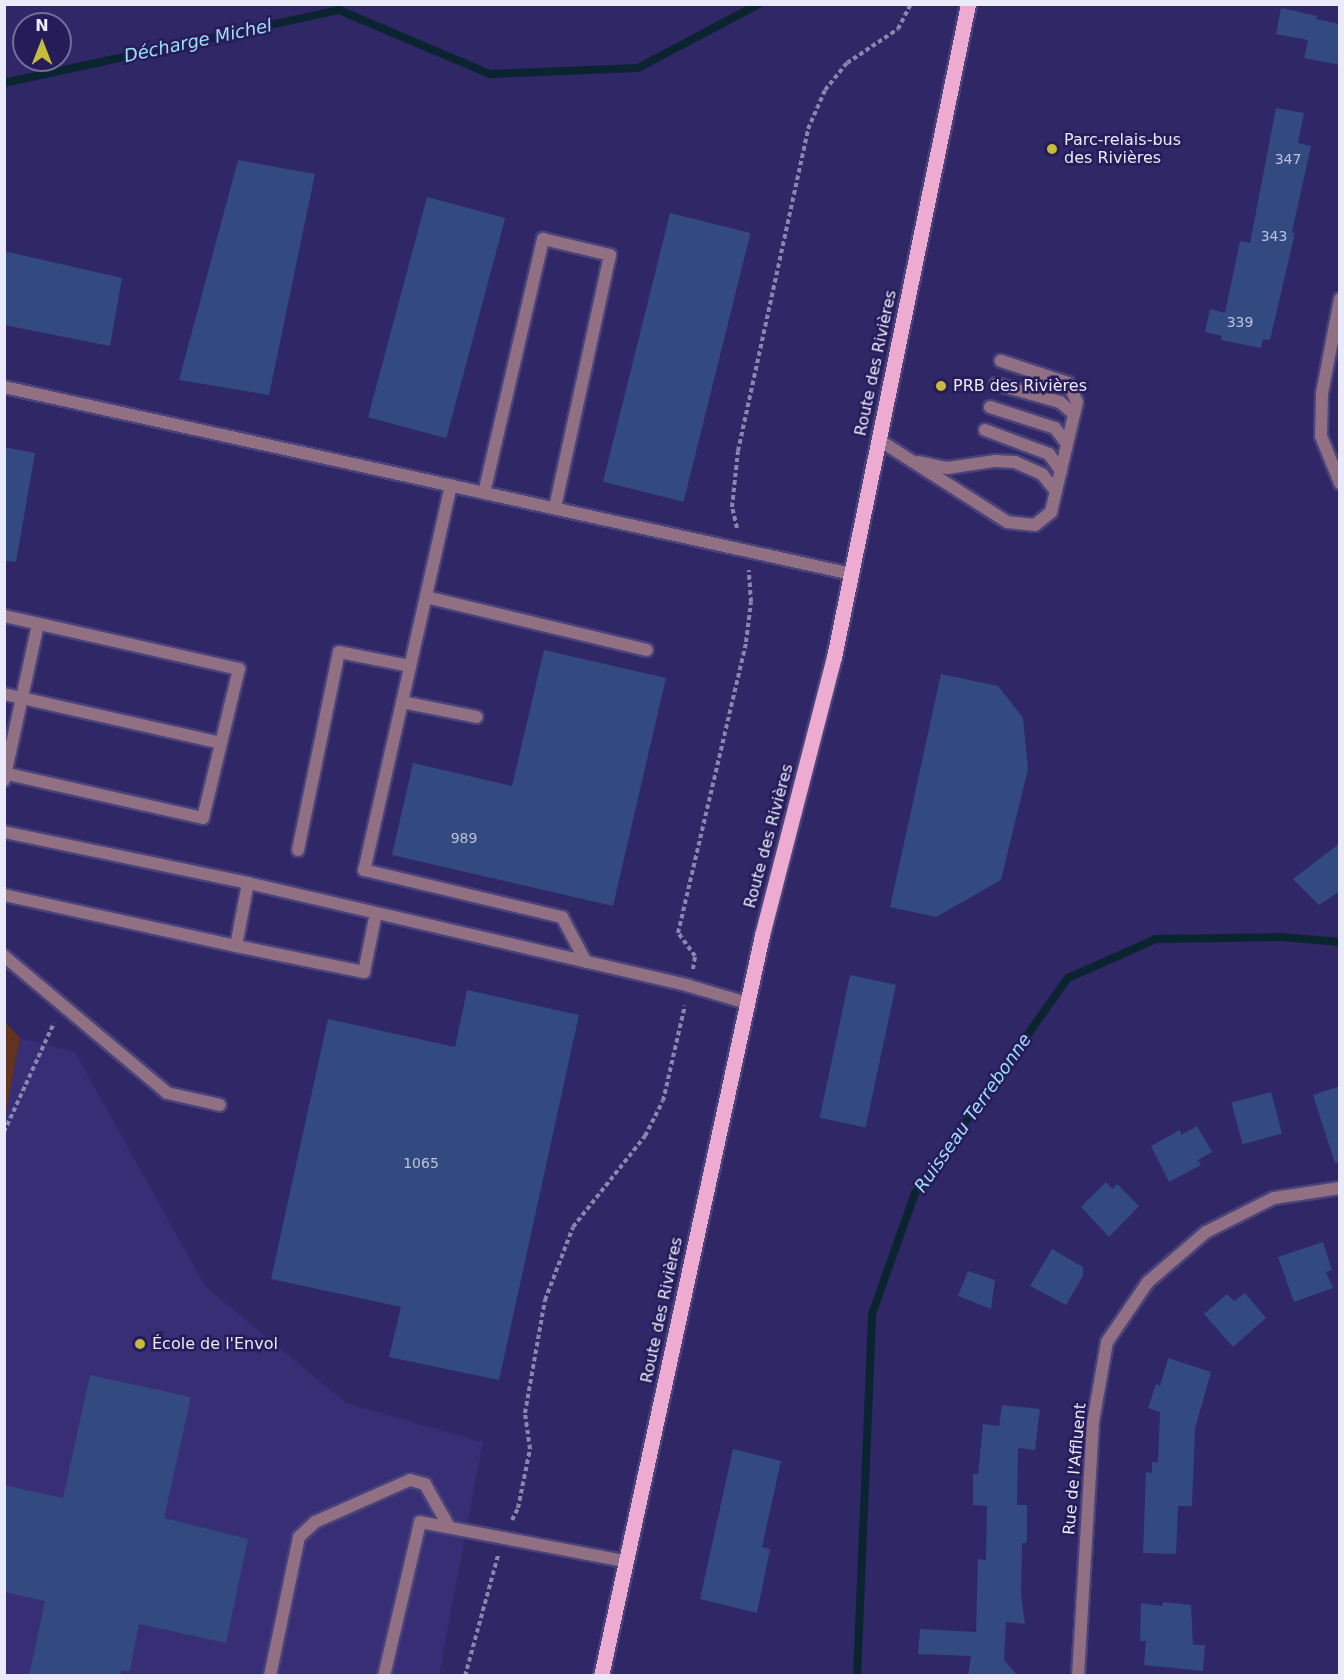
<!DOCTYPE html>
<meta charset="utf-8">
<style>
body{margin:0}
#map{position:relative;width:1344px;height:1680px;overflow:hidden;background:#2f2766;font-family:"DejaVu Sans",sans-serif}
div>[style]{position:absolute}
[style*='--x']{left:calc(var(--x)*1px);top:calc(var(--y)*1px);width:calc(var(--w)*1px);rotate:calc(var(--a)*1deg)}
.built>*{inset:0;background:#372e75}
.green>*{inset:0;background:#62331e}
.stream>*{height:8px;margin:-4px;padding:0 4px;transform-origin:4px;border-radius:4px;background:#0a252f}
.building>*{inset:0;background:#324a7f;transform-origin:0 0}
.path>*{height:4px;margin-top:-2px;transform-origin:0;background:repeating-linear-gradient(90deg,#8a86ae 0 4.5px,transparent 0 7.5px)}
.roads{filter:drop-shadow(2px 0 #49427b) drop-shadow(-2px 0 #49427b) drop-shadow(0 2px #49427b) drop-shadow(0 -2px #49427b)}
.lane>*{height:12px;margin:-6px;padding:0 6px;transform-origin:6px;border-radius:6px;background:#907082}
.street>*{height:12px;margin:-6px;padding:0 6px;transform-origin:6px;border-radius:6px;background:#907082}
.primary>*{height:15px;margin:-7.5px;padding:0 7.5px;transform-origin:7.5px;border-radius:7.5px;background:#edabd1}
.dots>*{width:16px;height:16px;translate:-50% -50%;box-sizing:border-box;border:3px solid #261c5a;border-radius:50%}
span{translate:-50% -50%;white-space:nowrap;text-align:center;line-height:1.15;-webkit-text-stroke:5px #261c5a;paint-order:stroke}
.number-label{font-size:14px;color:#bcc2db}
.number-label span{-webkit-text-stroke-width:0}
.poi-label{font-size:16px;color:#eaeafa}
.left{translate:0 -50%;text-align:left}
.street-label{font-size:16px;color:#eaeafa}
.water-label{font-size:18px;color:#9edef8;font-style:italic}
.frame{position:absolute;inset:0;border:6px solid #eaeafa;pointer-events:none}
.north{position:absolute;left:12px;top:12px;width:60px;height:60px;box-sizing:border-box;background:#261c5a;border:2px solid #746e9a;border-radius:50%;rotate:0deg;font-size:16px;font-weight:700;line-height:24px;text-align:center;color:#eaeafa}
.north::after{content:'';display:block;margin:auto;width:21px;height:27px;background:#c7bb3c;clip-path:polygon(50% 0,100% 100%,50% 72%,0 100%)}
</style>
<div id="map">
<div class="built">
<i style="clip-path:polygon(20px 1038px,75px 1052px,205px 1286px,346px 1403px,483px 1442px,439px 1675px,5px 1676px,4px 1118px)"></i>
</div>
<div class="green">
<i style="clip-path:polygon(5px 1022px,20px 1038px,5px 1118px)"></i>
</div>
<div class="stream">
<i style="--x:4;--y:83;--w:343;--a:-12.3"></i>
<i style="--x:339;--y:10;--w:164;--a:23"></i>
<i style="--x:490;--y:74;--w:148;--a:-2.3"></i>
<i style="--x:638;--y:68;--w:137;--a:-27.9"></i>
<i style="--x:857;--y:1676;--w:362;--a:-87.6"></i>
<i style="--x:872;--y:1314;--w:128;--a:-70.4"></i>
<i style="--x:915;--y:1193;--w:264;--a:-54.6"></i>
<i style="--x:1068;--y:978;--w:96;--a:-23.9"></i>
<i style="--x:1156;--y:939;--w:125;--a:-0.9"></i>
<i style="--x:1281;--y:937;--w:59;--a:4.8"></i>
</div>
<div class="building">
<i style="clip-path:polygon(1281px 8px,1317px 16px,1316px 19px,1340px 24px,1340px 65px,1304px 58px,1308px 40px,1276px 34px)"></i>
<i style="clip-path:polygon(1276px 108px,1304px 113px,1298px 143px,1311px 146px,1292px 232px,1295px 233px,1270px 340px,1263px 339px,1261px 348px,1221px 340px,1222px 336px,1205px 332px,1210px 309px,1225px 313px,1240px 241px,1250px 243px)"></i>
<i style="clip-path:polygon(238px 160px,315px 174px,269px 395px,179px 380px)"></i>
<i style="left:427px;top:197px;width:81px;height:228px;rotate:15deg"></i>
<i style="left:670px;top:213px;width:83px;height:277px;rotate:14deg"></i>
<i style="clip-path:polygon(4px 251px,122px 278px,110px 346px,4px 325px)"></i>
<i style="clip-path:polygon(4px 447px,35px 453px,16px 562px,4px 561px)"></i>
<i style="clip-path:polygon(544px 650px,666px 678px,613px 906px,392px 855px,413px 763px,512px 786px)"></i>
<i style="clip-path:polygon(941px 674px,998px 686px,1023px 718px,1028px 769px,1001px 880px,936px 917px,890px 907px)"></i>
<i style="clip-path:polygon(1340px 843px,1340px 891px,1319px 905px,1293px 879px)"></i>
<i style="left:850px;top:975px;width:47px;height:146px;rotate:12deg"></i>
<i style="clip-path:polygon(467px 990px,579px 1015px,499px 1380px,389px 1357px,401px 1307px,271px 1279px,328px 1019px,455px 1047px)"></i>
<i style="clip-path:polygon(1340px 1086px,1340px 1162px,1335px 1163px,1313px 1095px)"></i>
<i style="left:1271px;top:1092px;width:43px;height:41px;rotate:75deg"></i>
<i style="clip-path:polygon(1197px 1126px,1212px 1152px,1198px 1160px,1201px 1165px,1169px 1182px,1151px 1146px,1180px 1130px,1181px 1135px)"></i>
<i style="clip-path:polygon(1106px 1182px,1113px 1189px,1117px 1184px,1139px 1206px,1109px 1237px,1081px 1207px)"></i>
<i style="clip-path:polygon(1323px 1242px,1332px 1270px,1326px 1272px,1333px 1288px,1294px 1302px,1278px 1257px)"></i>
<i style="clip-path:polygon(1052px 1249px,1083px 1267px,1083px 1276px,1066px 1305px,1030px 1286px)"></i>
<i style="clip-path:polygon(968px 1271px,995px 1280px,991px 1309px,958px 1296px)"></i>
<i style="clip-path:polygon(1245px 1293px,1266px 1318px,1233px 1347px,1204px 1314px,1227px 1294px,1234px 1301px)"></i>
<i style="clip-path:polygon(1168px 1358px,1211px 1372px,1195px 1429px,1192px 1506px,1178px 1506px,1176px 1554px,1143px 1553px,1146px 1472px,1152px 1473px,1152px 1462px,1158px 1462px,1160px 1412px,1148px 1408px,1156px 1384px,1160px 1386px)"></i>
<i style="clip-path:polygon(90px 1375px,191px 1397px,164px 1518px,248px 1539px,226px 1643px,139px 1624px,130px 1671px,121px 1670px,120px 1676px,29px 1676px,45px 1601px,4px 1592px,4px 1485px,63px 1498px)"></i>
<i style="clip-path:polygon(1002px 1405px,1040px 1409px,1035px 1450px,1018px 1448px,1017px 1505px,1027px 1505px,1027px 1540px,1026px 1543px,1022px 1543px,1021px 1595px,1025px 1624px,1006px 1622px,1004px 1660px,1018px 1676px,968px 1676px,971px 1656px,918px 1654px,920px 1629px,976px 1632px,978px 1559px,986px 1560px,987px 1506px,973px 1505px,973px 1474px,978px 1474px,983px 1424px,999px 1426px)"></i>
<i style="clip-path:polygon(733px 1449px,781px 1461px,762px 1547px,770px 1549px,757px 1613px,700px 1599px)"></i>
<i style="clip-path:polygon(1163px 1602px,1191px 1605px,1193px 1645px,1205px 1645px,1203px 1671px,1144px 1665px,1146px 1641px,1140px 1641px,1141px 1603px,1162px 1606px)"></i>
</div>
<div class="path">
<i style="--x:737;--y:528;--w:22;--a:-103"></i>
<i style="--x:732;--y:507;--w:56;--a:-83.9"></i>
<i style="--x:738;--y:451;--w:330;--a:-77.7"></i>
<i style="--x:808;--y:129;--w:43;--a:-66.4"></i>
<i style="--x:825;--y:90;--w:35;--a:-51"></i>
<i style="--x:847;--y:63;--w:61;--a:-33.7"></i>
<i style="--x:898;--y:29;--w:28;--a:-63"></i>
<i style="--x:693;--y:969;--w:13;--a:-81"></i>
<i style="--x:695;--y:956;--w:29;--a:-126"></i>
<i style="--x:678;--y:933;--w:299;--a:-76.8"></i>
<i style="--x:746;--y:642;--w:40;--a:-82.9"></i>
<i style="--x:751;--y:602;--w:32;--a:-94"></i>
<i style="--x:4;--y:1132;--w:120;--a:-65.4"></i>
<i style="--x:512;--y:1520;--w:13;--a:-63"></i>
<i style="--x:518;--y:1508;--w:60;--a:-78.5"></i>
<i style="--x:530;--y:1449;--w:36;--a:-98"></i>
<i style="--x:525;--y:1413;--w:115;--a:-80"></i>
<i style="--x:545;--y:1300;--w:78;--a:-69"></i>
<i style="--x:573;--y:1227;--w:116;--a:-51.6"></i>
<i style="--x:645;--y:1136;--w:39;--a:-63"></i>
<i style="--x:663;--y:1101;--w:98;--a:-77.1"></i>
<i style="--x:465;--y:1676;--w:125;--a:-74.7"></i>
</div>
<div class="roads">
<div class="lane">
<i style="--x:996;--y:384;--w:66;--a:15.7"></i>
<i style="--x:1060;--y:402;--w:18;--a:41"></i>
<i style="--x:4;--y:387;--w:868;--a:12.44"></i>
<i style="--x:990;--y:407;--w:68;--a:17.9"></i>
<i style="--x:1055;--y:428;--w:20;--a:53"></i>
<i style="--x:985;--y:430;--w:68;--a:20.6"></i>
<i style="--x:1049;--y:454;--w:21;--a:55"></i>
<i style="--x:879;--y:440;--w:152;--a:32.6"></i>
<i style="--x:1007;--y:522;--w:28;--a:6"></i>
<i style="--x:1035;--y:525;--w:21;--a:-39"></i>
<i style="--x:1051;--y:512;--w:113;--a:-76.7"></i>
<i style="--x:1077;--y:402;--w:21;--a:-115"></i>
<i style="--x:1068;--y:383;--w:71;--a:-161.8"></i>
<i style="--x:919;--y:462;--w:29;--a:12"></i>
<i style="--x:947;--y:468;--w:49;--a:-8.3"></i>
<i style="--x:995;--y:461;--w:20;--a:3"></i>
<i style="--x:1015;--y:462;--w:30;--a:24"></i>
<i style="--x:1042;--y:474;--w:22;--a:51"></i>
<i style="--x:451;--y:485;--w:395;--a:102.7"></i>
<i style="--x:364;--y:870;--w:204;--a:13.4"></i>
<i style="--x:562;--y:917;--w:51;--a:61.9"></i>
<i style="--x:484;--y:493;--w:261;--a:-76.9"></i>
<i style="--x:543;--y:239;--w:69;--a:13.4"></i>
<i style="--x:610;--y:255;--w:259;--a:102.3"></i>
<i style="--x:426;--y:597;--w:227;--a:13.5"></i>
<i style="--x:4;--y:616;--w:241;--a:12.7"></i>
<i style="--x:239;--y:669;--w:153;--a:103.6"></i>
<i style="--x:203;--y:818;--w:204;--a:-167.3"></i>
<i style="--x:4;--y:694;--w:222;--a:12.7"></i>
<i style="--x:402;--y:702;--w:76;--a:11.3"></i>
<i style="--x:4;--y:780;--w:160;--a:-77.7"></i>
<i style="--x:4;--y:832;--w:249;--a:11.8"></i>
<i style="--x:248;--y:883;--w:453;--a:13.1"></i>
<i style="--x:689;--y:986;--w:60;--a:16.3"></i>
<i style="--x:298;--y:850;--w:202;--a:-78.3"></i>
<i style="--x:339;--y:652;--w:72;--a:11.2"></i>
<i style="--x:248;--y:883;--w:64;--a:100.8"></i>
<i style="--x:236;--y:946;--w:131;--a:11.5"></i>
<i style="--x:364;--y:972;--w:60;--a:-78.5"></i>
<i style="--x:4;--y:895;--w:238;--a:12.4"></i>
<i style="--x:4;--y:956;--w:213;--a:40"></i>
<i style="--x:167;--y:1093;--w:54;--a:12.8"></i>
<i style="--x:270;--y:1676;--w:142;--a:-78.2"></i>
<i style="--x:299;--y:1537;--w:22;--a:-43"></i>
<i style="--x:315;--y:1522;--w:104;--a:-23.9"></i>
<i style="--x:410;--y:1480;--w:16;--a:15"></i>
<i style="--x:425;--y:1484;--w:49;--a:60.8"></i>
<i style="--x:384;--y:1676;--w:158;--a:-76.8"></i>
<i style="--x:420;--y:1522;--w:209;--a:10.8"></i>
</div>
<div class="street">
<i style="--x:1340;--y:299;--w:96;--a:100.8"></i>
<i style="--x:1322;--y:393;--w:43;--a:91.3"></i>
<i style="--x:1321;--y:436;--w:51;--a:68"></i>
<i style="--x:1078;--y:1676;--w:254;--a:-86.6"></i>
<i style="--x:1093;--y:1422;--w:81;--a:-80.1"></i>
<i style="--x:1107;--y:1342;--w:73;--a:-55.7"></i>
<i style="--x:1148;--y:1282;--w:77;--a:-40.8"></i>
<i style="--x:1206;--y:1232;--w:76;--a:-26.6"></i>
<i style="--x:1274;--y:1198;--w:67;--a:-8.6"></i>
</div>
<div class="primary">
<i style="--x:601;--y:1676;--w:758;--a:-77.74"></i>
<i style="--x:762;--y:935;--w:287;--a:-75.5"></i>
<i style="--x:834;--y:657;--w:667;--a:-78.4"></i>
</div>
</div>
<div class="dots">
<i style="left:1052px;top:149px;background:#c7bb3c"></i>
<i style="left:941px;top:386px;background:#c7bb3c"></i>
<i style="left:140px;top:1344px;background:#c7bb3c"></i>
</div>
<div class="number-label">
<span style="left:1288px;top:159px">347</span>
<span style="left:1274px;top:236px">343</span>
<span style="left:1240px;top:322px">339</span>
<span style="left:464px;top:838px">989</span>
<span style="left:421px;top:1163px">1065</span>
</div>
<div class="poi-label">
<span class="left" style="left:1064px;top:149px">Parc-relais-bus<br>des Rivières</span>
<span class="left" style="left:953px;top:386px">PRB des Rivières</span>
<span class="left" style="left:152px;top:1344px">École de l'Envol</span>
</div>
<div class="street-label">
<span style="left:876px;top:363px;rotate:-78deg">Route des Rivières</span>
<span style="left:769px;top:836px;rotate:-75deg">Route des Rivières</span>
<span style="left:662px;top:1310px;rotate:-78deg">Route des Rivières</span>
<span style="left:1075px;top:1469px;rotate:-85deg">Rue de l'Affluent</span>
</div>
<div class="water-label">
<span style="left:198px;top:41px;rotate:-12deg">Décharge Michel</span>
<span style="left:973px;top:1113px;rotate:-55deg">Ruisseau Terrebonne</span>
</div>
<div class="frame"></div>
<div class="north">N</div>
</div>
